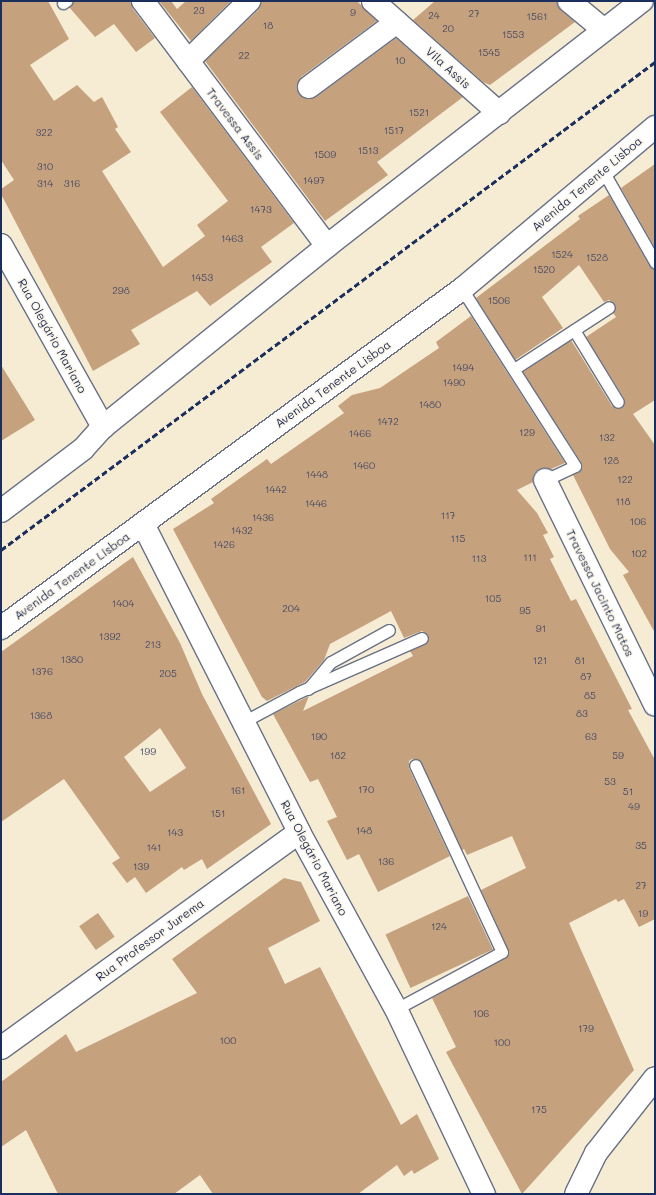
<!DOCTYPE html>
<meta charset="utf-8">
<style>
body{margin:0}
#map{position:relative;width:656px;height:1195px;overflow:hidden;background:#f6ebd3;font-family:Mali,sans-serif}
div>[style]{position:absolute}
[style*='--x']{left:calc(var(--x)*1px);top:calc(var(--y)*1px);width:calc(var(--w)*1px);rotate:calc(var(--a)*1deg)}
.building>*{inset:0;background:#c6a17d;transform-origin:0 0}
.roads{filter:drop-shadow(1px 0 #687187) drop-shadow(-1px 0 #687187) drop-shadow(0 1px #687187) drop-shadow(0 -1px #687187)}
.service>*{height:11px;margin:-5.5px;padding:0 5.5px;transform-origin:5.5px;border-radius:5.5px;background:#fff}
.minor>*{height:22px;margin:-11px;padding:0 11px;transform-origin:11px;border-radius:11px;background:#fff}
.rail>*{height:3px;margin-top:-1.5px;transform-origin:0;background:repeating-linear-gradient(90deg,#1b2f5e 0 6px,transparent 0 9px)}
span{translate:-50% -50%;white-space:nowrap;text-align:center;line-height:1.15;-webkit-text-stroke:3px #fcf5e5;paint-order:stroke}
.number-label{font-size:10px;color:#464c66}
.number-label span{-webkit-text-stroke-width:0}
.street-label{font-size:12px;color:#1b2f5e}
.frame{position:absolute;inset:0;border:2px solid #1b2f5e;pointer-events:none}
</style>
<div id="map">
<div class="building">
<i style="clip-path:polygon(1px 1px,48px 1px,69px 39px,30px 65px,54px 101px,77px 85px,94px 102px,102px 97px,118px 127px,115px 129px,131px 152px,102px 171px,163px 267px,205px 236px,197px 225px,228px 201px,160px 112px,192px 87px,294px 223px,261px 247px,272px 262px,210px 306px,197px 291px,131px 330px,140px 344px,93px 371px,1px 194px,1px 189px,14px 180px,1px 160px)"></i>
<i style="clip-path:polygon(73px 1px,131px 1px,133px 9px,155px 38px,136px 52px,114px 24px,95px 37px,69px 7px)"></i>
<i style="clip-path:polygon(159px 1px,171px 1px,177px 9px,186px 1px,231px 1px,191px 41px)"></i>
<i style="clip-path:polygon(261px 1px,357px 1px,377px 21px,301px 77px,297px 89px,304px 98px,316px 97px,396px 38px,463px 97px,377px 162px,388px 175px,325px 221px,205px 61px,258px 10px)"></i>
<i style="clip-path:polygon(435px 1px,557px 1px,561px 10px,575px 22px,490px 85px,483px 82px,413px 20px)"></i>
<i style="clip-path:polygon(655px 164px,655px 248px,621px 188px)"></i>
<i style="clip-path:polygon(609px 195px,649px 265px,655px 269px,655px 400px,633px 414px,655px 445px,655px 633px,623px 575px,629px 572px,610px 549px,573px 475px,581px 469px,581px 462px,523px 372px,571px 340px,612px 406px,618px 409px,622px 408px,624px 398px,586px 337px,616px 317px,613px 313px,615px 304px,609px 300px,604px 302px,579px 265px,542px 297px,563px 328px,515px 360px,476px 298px,580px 219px,578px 216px)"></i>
<i style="clip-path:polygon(471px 316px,565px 463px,551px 469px,539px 469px,534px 473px,533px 482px,517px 490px,537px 513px,548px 533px,543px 535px,554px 557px,550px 559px,571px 601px,576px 599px,632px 709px,628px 710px,655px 760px,655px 919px,639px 927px,624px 899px,618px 902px,616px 899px,569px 923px,634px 1070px,522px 1194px,446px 1052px,456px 1047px,432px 998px,508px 955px,508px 949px,481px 890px,526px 868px,512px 836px,467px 855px,464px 849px,462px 850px,421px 762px,412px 759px,409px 761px,409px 768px,450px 856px,378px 892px,359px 854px,347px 860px,327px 821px,337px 817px,318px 779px,310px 782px,273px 714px,309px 696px,303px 711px,413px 656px,410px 651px,427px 642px,428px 635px,422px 631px,404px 638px,391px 611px,330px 644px,324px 660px,305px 682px,267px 701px,262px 697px,173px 529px,214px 503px,211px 499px,267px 459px,271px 464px,344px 413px,338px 406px,352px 395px,380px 388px,439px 348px,436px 342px)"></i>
<i style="clip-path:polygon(1px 365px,35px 420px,1px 441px)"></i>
<i style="clip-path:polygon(evenodd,133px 557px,180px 643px,202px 694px,271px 824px,207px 869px,202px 859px,184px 870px,182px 867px,146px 893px,135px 877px,127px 883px,112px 863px,120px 858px,64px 779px,1px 822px,1px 652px,133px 557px,160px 728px,186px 768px,150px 792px,124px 757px,160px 728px)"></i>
<i style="clip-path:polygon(284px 878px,301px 882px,320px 921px,268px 948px,285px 984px,320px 967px,401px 1125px,417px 1114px,439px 1159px,414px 1174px,412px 1170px,404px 1176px,397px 1165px,358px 1194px,213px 1194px,200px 1175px,174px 1194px,58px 1194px,26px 1130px,1px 1147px,1px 1082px,66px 1034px,76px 1052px,197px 993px,172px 959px)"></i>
<i style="left:468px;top:896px;width:59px;height:91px;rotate:65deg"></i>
<i style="left:98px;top:913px;width:29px;height:23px;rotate:55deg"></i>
</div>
<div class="roads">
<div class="service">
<i style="--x:63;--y:3;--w:4;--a:-34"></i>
<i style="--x:603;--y:171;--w:105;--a:60.3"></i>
<i style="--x:462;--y:289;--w:210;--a:57.4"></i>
<i style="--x:575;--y:466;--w:33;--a:155"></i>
<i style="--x:574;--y:330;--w:84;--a:58.6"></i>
<i style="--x:514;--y:369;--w:113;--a:-33.1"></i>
<i style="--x:308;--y:689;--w:35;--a:-50"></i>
<i style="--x:331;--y:662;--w:66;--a:-28.9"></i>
<i style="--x:243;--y:722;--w:64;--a:-28.2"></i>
<i style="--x:299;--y:692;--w:134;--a:-23.7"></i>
<i style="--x:396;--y:1009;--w:120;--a:-28.3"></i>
<i style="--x:502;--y:952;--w:206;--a:-114.9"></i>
</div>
<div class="minor">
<i style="--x:143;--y:1;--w:306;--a:53.1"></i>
<i style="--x:373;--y:1;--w:169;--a:41.6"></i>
<i style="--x:569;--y:1;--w:45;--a:39.6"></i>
<i style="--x:188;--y:61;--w:86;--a:-44.5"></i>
<i style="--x:309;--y:87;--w:109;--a:-36.5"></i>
<i style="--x:1;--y:245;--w:209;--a:60.7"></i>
<i style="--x:545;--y:480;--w:250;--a:63.9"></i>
<i style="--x:1;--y:511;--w:103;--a:-37.1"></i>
<i style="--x:83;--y:449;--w:30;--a:-48"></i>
<i style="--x:103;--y:427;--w:288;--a:-38.9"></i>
<i style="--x:327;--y:246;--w:399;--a:-37.9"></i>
<i style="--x:143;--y:524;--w:345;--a:63.1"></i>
<i style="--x:299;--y:832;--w:202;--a:61.3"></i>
<i style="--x:396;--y:1009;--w:205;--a:64.6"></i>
<i style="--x:1;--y:628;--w:572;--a:-36.33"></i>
<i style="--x:462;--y:289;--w:252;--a:-40"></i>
<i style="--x:1;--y:1048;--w:368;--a:-35.9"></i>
<i style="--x:576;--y:1194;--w:46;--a:-64"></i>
<i style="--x:596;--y:1153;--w:95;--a:-51.8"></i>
</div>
</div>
<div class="rail">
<i style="--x:1;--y:550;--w:816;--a:-36.73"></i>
</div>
<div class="number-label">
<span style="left:199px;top:11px">23</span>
<span style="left:353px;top:13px">9</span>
<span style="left:474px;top:14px">27</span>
<span style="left:434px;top:16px">24</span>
<span style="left:537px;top:17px">1561</span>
<span style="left:268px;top:26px">18</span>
<span style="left:448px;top:29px">20</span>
<span style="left:513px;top:35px">1553</span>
<span style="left:489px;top:53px">1545</span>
<span style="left:244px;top:56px">22</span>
<span style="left:400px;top:61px">10</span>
<span style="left:419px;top:113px">1521</span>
<span style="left:394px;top:131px">1517</span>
<span style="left:44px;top:133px">322</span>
<span style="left:368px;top:151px">1513</span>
<span style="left:325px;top:155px">1509</span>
<span style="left:45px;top:167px">310</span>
<span style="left:314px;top:181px">1497</span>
<span style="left:45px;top:184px">314</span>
<span style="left:72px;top:184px">316</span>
<span style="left:261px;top:210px">1473</span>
<span style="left:232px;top:239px">1463</span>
<span style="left:562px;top:255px">1524</span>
<span style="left:597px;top:258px">1528</span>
<span style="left:544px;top:270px">1520</span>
<span style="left:202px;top:278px">1453</span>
<span style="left:121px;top:291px">298</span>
<span style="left:499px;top:301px">1506</span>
<span style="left:463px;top:368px">1494</span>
<span style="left:454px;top:383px">1490</span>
<span style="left:430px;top:405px">1480</span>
<span style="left:388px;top:422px">1472</span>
<span style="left:527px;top:433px">129</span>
<span style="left:360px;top:434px">1466</span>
<span style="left:607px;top:438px">132</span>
<span style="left:611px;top:461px">128</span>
<span style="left:364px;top:466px">1460</span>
<span style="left:317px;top:475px">1448</span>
<span style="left:625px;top:480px">122</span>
<span style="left:276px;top:490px">1442</span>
<span style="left:623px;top:502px">118</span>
<span style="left:316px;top:504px">1446</span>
<span style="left:448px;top:516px">117</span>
<span style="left:263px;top:518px">1436</span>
<span style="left:638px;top:522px">106</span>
<span style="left:242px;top:531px">1432</span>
<span style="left:458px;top:539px">115</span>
<span style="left:224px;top:545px">1426</span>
<span style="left:639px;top:554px">102</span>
<span style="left:530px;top:558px">111</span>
<span style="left:479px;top:559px">113</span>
<span style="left:493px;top:599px">105</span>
<span style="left:123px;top:604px">1404</span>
<span style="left:291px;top:609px">204</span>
<span style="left:525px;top:611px">95</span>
<span style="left:541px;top:629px">91</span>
<span style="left:110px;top:637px">1392</span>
<span style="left:153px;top:645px">213</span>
<span style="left:72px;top:660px">1380</span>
<span style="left:540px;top:661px">121</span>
<span style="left:580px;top:661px">81</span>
<span style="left:42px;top:672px">1376</span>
<span style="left:168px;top:674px">205</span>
<span style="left:586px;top:677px">87</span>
<span style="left:590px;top:696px">85</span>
<span style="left:582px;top:714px">83</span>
<span style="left:41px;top:716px">1368</span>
<span style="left:319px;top:737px">190</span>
<span style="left:591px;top:737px">63</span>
<span style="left:148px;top:752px">199</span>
<span style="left:338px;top:756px">182</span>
<span style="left:618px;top:756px">59</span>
<span style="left:610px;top:782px">53</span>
<span style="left:366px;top:790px">170</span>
<span style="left:238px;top:791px">161</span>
<span style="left:628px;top:792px">51</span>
<span style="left:634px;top:807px">49</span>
<span style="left:218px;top:814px">151</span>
<span style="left:364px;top:831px">148</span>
<span style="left:175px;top:833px">143</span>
<span style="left:641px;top:846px">35</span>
<span style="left:154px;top:848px">141</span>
<span style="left:386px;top:862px">136</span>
<span style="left:141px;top:867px">139</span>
<span style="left:641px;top:886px">27</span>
<span style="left:643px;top:914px">19</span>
<span style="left:439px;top:927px">124</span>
<span style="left:481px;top:1014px">106</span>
<span style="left:586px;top:1029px">179</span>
<span style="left:228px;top:1041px">100</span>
<span style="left:502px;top:1043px">100</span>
<span style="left:539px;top:1110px">175</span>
</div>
<div class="street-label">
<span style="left:448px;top:68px;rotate:42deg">Vila Assis</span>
<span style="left:235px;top:124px;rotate:53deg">Travessa Assis</span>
<span style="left:587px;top:184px;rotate:-40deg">Avenida Tenente Lisboa</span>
<span style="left:52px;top:336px;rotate:61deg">Rua Olegário Mariano</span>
<span style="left:333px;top:384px;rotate:-36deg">Avenida Tenente Lisboa</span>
<span style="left:72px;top:576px;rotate:-36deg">Avenida Tenente Lisboa</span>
<span style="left:600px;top:593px;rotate:64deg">Travessa Jacinto Matos</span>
<span style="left:314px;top:858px;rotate:62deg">Rua Olegário Mariano</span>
<span style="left:150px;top:940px;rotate:-36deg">Rua Professor Jurema</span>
</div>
<div class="frame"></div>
</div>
